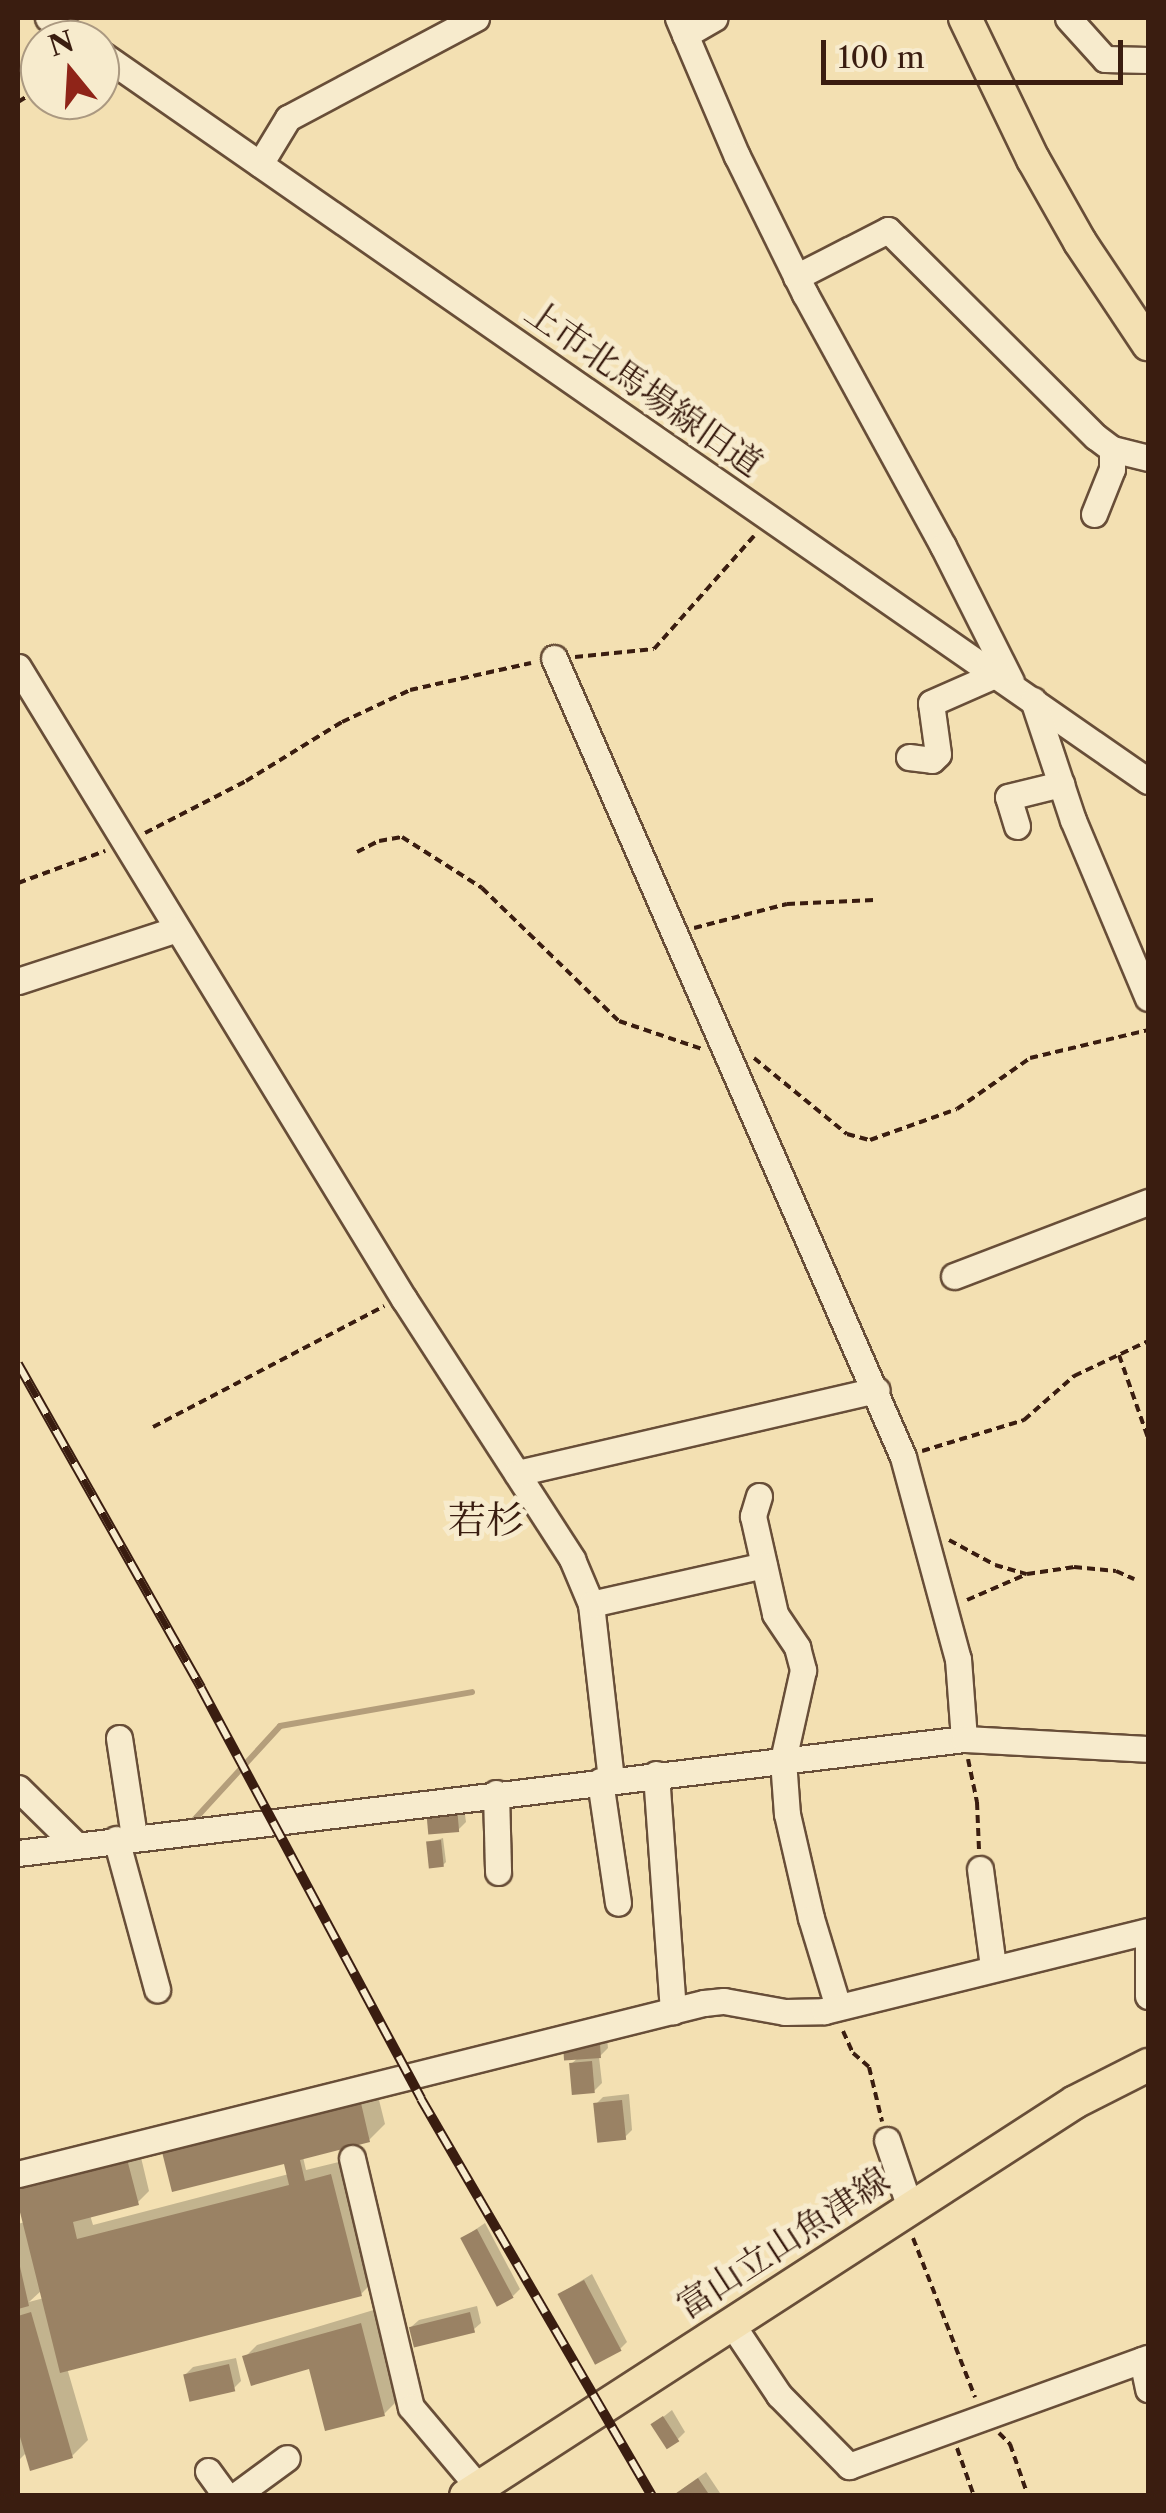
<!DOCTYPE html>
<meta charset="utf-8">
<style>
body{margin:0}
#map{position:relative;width:1166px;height:2513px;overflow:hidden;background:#f3e0b2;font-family:"Libre Caslon Text","Noto Serif JP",serif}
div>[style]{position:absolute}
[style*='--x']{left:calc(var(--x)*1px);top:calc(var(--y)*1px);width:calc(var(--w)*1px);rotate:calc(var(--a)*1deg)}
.shadow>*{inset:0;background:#0003}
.stream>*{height:6px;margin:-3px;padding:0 3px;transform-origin:3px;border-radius:3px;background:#b49e7b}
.building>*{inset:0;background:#9a8264;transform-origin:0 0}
.path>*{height:4px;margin-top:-2px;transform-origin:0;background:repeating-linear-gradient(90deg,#3a1d10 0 8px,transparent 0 13px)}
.roads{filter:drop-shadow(2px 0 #684e38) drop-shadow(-2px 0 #684e38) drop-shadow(0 2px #684e38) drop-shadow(0 -2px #684e38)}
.minor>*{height:25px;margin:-12.5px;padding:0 12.5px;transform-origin:12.5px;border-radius:12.5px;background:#f7ebcd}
.major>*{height:32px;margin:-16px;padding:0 16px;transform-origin:16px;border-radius:16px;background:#f3e0b2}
.rail>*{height:10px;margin-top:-5px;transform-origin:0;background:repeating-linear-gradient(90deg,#f7ebcd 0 19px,#3a1d10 0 38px);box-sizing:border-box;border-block:2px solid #3a1d10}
span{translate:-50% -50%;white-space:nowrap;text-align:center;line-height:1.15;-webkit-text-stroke:10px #f7ebcd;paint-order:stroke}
.street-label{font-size:35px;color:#3a1d10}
.neighbourhood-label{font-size:38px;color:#3a1d10}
.frame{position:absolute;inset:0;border:20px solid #3a1d10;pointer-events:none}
.north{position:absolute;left:20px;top:20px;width:100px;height:100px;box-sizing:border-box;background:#f7ebcd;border:2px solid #ab9981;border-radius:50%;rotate:342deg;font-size:28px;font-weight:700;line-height:40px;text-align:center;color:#3a1d10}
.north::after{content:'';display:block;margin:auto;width:35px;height:45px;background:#8f2418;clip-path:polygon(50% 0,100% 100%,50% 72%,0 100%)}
.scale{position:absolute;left:821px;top:40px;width:302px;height:45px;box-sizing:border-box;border:5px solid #3a1d10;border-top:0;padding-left:12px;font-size:30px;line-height:35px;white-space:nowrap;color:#3a1d10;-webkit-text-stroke:8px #f7ebcd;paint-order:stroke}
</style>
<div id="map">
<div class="shadow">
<i style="clip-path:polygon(463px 1800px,466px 1822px,458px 1830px,431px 1832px)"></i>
<i style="clip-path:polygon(443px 1838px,446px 1862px,443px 1865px,428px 1843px)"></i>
<i style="clip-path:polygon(607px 2038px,608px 2048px,599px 2057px,602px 2083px,594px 2091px,571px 2064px,578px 2058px,566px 2048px)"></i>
<i style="clip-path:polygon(evenodd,376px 2088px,385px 2124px,369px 2140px,303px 2157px,306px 2170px,347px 2160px,377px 2278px,361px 2294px,67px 2368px,88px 2440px,72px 2456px,27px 2452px,18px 2461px,18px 2224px,25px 2222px,22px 2211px,18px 2216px,18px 2188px,32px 2173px,139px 2149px,149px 2191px,137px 2203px,90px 2215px,93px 2225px,289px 2174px,293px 2159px,165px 2153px,181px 2137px,376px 2088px,42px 2290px,44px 2298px,29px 2302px,42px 2290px)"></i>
<i style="clip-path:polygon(629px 2094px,632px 2130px,625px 2137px,596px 2104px,603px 2097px)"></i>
<i style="clip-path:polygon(485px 2223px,520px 2289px,513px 2296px,463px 2238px)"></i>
<i style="clip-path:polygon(592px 2274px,627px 2342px,620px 2349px,560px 2294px)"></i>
<i style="clip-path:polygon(477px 2306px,481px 2323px,473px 2330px,411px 2327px,419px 2320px)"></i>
<i style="clip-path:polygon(377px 2309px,400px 2398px,384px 2414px,310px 2364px,245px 2357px,257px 2345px)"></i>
<i style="clip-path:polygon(236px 2358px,241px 2381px,233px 2389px,186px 2374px,193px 2367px)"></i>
<i style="clip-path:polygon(672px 2410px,685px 2432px,678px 2439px,653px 2425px)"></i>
<i style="clip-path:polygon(706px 2472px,722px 2496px,674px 2496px,678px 2492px)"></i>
</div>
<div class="stream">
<i style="--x:194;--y:1820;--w:127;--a:-47.5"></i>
<i style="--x:280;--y:1726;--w:195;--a:-10"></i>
</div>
<div class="building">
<i style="left:457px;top:1807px;width:25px;height:31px;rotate:85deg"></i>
<i style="left:441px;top:1840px;width:27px;height:15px;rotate:84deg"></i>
<i style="left:600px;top:2044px;width:14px;height:37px;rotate:86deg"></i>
<i style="left:592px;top:2061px;width:32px;height:23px;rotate:85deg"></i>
<i style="left:622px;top:2100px;width:40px;height:29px;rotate:84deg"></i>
<i style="clip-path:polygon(361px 2103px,370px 2142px,300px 2160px,305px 2181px,331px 2174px,362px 2296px,60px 2373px,18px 2204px,18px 2187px,127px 2159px,139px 2205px,73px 2222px,77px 2239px,289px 2185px,284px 2164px,172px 2192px,162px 2152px)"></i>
<i style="left:477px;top:2229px;width:78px;height:19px;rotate:62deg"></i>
<i style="clip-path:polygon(18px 2258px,29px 2306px,18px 2309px)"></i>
<i style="left:584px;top:2280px;width:80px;height:30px;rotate:62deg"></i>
<i style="clip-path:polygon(31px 2312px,73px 2458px,30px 2471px,18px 2430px,18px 2316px)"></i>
<i style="left:470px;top:2312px;width:21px;height:63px;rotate:76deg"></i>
<i style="clip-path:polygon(361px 2323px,385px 2416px,325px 2431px,309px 2369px,251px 2386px,242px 2356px)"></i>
<i style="left:229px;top:2364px;width:28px;height:47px;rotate:77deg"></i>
<i style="left:663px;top:2416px;width:30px;height:15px;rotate:57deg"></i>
<i style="clip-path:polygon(698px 2478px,710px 2496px,672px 2496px)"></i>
</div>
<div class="path">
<i style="--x:18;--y:102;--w:26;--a:-32"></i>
<i style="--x:575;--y:657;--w:79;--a:-5.8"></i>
<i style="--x:654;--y:649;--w:151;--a:-48.5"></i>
<i style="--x:145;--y:833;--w:114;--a:-27.2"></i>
<i style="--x:246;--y:781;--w:113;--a:-31.6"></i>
<i style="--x:342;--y:722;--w:75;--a:-25.2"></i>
<i style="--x:410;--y:690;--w:124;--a:-12.6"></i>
<i style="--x:357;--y:852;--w:25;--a:-27"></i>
<i style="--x:379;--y:841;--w:23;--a:-10"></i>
<i style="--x:402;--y:837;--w:95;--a:32.5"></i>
<i style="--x:482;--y:888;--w:191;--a:44.2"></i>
<i style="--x:619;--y:1021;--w:88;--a:18.6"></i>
<i style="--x:18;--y:883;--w:93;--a:-20.2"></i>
<i style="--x:694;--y:928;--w:96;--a:-14.5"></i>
<i style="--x:787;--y:904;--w:87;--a:-2.6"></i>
<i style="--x:754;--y:1058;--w:120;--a:39.3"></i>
<i style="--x:847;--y:1134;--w:24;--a:15"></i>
<i style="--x:870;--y:1140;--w:92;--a:-19.6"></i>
<i style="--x:957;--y:1109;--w:89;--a:-34.9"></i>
<i style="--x:1030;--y:1058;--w:121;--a:-13.3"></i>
<i style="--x:1119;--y:1355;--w:88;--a:70.7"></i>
<i style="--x:153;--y:1427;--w:261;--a:-27.6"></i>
<i style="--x:922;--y:1451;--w:107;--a:-16.9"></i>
<i style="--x:1024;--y:1420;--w:67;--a:-41.3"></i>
<i style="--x:1074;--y:1376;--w:82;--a:-25.3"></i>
<i style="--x:949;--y:1540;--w:52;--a:28.5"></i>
<i style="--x:995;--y:1565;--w:33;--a:16"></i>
<i style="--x:1027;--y:1574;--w:48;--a:-8.5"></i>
<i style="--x:1074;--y:1567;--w:42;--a:5.4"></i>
<i style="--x:1116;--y:1571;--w:20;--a:24"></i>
<i style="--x:967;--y:1600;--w:65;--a:-23.4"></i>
<i style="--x:968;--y:1759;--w:44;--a:78.2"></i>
<i style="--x:977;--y:1802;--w:47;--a:87.6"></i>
<i style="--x:843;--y:2031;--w:24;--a:66"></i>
<i style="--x:853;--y:2053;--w:21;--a:41"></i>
<i style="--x:869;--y:2067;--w:56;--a:76.5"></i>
<i style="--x:913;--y:2238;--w:171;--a:68.7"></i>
<i style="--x:999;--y:2433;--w:16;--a:45"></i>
<i style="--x:1010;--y:2444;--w:55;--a:70.9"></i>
<i style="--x:957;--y:2448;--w:51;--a:70.5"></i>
</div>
<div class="roads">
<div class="minor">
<i style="--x:48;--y:18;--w:40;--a:34"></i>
<i style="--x:678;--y:18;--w:150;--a:66.9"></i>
<i style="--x:737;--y:156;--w:154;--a:63.8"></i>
<i style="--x:805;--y:294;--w:287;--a:61.3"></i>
<i style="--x:943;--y:546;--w:151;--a:63.3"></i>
<i style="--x:1068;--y:18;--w:55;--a:47.9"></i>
<i style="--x:1105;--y:59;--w:43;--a:1.3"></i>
<i style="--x:685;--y:35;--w:34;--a:-30"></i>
<i style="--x:100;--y:53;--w:1276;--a:34.79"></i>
<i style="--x:260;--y:164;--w:54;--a:-58.7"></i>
<i style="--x:288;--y:118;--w:213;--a:-28"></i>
<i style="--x:796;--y:277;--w:103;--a:-27.1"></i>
<i style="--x:888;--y:230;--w:293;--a:44.9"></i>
<i style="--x:1096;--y:437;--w:20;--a:37"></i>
<i style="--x:1112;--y:449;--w:37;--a:14"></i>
<i style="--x:1094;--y:514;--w:48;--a:-68.2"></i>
<i style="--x:1112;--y:469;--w:20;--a:-90"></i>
<i style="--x:554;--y:658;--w:872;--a:66.4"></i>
<i style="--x:903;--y:1457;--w:209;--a:74.8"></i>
<i style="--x:958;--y:1659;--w:80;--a:85.7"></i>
<i style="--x:18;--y:667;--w:741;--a:58.59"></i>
<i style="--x:404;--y:1299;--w:310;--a:57.1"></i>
<i style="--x:572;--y:1559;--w:49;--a:67.1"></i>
<i style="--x:591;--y:1604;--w:176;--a:83.5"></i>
<i style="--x:1033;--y:700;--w:126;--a:71.6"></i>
<i style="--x:1073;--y:820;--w:193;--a:67.2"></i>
<i style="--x:909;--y:757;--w:23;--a:7"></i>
<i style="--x:932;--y:760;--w:8;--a:-45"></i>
<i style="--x:938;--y:754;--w:51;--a:-97.8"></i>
<i style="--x:931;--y:703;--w:72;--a:-23.7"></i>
<i style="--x:1017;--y:826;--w:30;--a:-107"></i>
<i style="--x:1008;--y:797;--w:55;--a:-13.8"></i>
<i style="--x:18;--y:981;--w:167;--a:-18.1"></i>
<i style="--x:954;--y:1276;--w:208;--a:-20.9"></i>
<i style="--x:517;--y:1473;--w:369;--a:-13"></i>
<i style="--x:759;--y:1496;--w:21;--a:107"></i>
<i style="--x:753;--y:1516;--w:100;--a:77.3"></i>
<i style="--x:775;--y:1614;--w:40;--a:56"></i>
<i style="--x:797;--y:1647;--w:24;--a:75"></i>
<i style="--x:803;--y:1670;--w:92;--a:102.5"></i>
<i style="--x:783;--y:1760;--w:54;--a:85.8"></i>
<i style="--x:787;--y:1814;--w:107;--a:77"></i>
<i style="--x:811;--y:1918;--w:93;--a:73.1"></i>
<i style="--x:591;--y:1604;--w:177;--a:-12.7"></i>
<i style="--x:119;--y:1738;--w:99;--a:81.3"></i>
<i style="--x:656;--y:1774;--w:238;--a:85.9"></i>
<i style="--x:600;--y:1781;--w:123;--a:81.6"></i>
<i style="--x:18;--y:1788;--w:81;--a:44.5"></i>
<i style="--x:496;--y:1793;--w:79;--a:88.5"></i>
<i style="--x:116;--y:1839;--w:156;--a:74.7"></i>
<i style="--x:18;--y:1853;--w:953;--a:-6.87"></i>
<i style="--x:964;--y:1739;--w:184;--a:3.1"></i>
<i style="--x:980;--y:1869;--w:99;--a:82.4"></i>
<i style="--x:1148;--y:1947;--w:49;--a:90"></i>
<i style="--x:887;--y:2140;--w:72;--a:71.3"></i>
<i style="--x:352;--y:2158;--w:256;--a:76.7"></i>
<i style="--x:411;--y:2407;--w:116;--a:49.9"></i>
<i style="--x:18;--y:2174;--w:707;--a:-14"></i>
<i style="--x:704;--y:2003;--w:20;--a:-6"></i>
<i style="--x:724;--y:2001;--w:62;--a:10.2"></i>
<i style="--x:785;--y:2012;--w:39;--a:-1"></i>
<i style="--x:824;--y:2011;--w:334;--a:-13.9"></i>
<i style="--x:731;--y:2323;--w:87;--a:56.3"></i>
<i style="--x:779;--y:2395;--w:100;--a:45.4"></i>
<i style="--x:849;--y:2466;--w:318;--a:-19.9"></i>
<i style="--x:1142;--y:2360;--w:30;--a:78"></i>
<i style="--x:208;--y:2471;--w:31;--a:54"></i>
<i style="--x:235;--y:2496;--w:64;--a:-36.2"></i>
</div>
<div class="major">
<i style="--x:965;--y:18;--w:157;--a:64.3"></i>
<i style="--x:1033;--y:159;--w:95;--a:60.5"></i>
<i style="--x:1080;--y:242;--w:123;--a:56.3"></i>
<i style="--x:466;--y:2496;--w:725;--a:-32.9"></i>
<i style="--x:1075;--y:2102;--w:82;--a:-26.9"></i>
</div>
</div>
<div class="rail">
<i style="--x:18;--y:1364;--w:372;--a:60.5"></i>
<i style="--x:201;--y:1688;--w:466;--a:61.8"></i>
<i style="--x:421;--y:2099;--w:459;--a:59.8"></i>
</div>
<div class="street-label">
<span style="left:644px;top:388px;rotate:35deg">上市北馬場線旧道</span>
<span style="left:783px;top:2243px;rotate:-33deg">富山立山魚津線</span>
</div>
<div class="neighbourhood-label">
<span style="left:486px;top:1520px">若杉</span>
</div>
<div class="frame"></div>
<div class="north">N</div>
<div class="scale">100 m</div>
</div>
